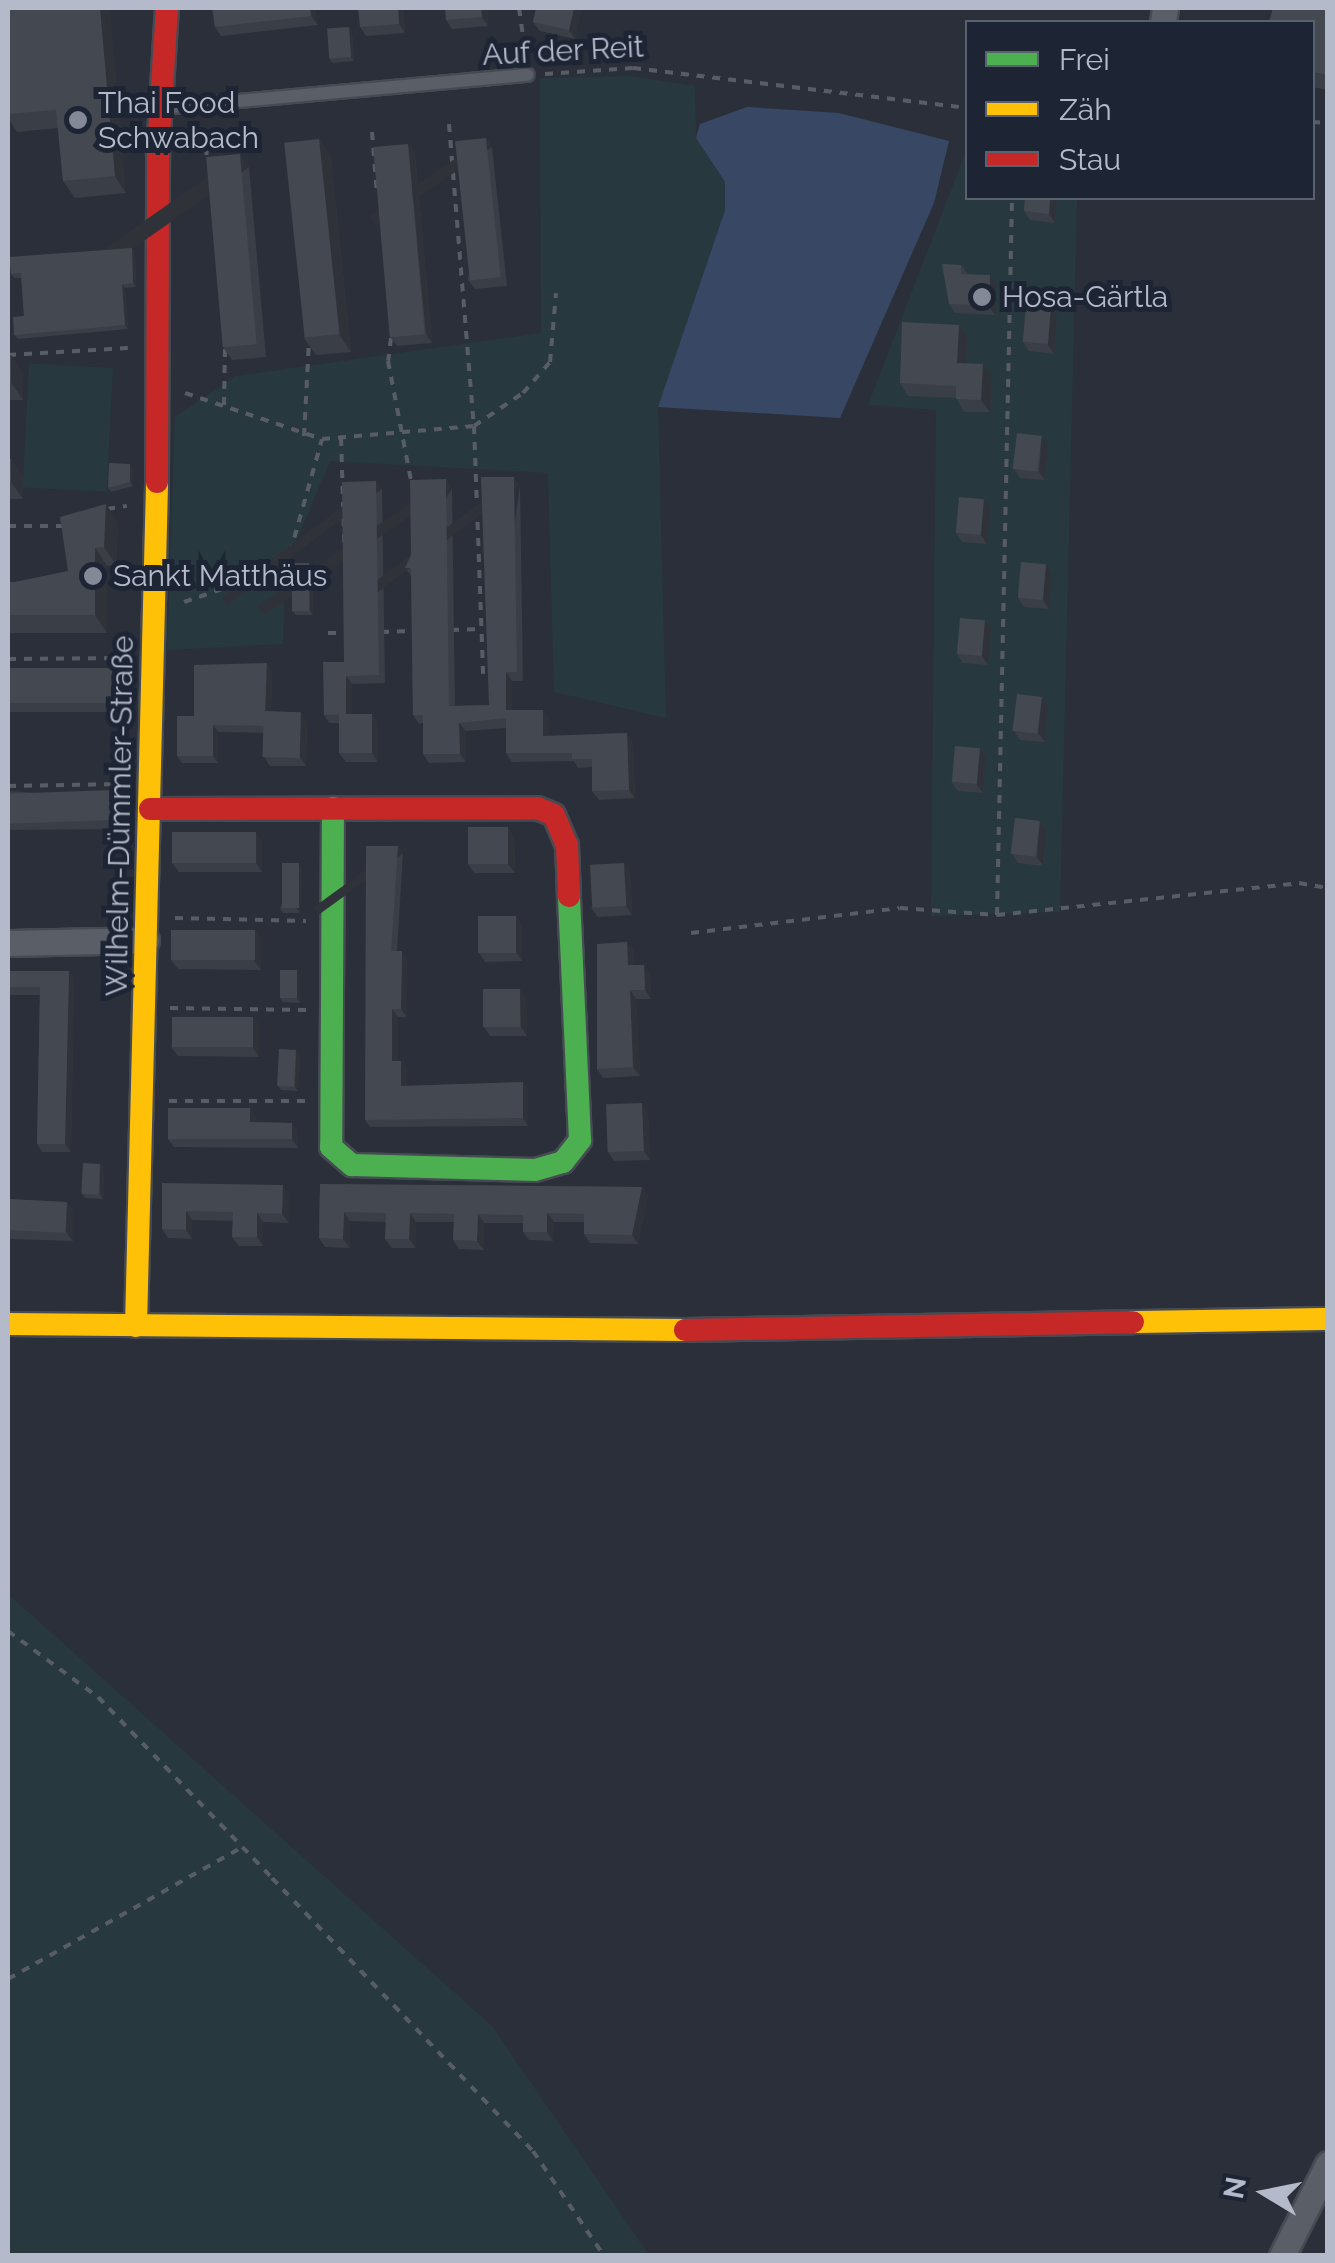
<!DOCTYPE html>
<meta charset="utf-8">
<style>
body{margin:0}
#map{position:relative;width:1335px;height:2263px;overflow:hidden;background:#2a2f39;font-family:Raleway,sans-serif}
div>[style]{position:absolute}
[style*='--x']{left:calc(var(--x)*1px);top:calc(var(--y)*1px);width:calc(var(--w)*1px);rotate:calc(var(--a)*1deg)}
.green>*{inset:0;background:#27393f;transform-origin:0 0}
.water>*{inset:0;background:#384764}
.path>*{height:4px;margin-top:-2px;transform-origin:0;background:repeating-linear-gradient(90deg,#585c64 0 8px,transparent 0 16px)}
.roads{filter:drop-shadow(2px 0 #464a52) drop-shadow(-2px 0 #464a52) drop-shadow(0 2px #464a52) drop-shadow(0 -2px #464a52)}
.lane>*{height:12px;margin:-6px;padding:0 6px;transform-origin:6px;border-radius:6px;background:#5a5e67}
.street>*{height:25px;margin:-12.5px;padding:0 12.5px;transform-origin:12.5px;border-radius:12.5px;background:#5a5e67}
.fast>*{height:22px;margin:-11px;padding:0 11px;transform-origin:11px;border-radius:11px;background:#4caf50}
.slow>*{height:22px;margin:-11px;padding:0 11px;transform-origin:11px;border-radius:11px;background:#ffc107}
.jam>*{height:22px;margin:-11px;padding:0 11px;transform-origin:11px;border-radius:11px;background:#c62828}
.wall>*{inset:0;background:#3a3e46}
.shaded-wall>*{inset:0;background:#303239;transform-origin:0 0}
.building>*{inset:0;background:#444851;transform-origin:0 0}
.dots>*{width:28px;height:28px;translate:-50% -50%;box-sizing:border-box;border:5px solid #1d2434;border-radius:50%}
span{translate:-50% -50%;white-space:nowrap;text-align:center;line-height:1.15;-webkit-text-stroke:10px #1d2434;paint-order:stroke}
.street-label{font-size:30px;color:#b4baca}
.poi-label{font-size:30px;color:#b4baca}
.left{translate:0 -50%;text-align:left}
.frame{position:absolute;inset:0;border:10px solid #b4baca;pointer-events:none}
.legend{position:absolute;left:965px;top:20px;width:350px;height:180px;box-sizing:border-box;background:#1d2434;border:2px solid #596070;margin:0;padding:12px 18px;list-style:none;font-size:30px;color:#b4baca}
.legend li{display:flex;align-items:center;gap:20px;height:50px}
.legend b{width:50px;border:2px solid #596070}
.north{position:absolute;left:1215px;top:2143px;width:100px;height:100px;-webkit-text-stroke:8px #1d2434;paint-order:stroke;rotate:280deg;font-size:28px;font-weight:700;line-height:40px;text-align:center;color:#b4baca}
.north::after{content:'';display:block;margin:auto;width:35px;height:45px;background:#b4baca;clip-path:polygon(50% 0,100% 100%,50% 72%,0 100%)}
</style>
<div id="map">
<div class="green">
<i style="clip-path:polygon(630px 76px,695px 86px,696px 138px,725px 183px,725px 210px,658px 407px,666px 718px,554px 692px,548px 473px,330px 461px,285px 568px,283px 644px,167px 650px,175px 417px,236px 376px,541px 333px,540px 78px)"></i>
<i style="clip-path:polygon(967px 149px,968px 198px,1077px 198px,1060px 912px,931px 916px,936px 410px,868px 405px)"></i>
<i style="left:113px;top:368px;width:124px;height:84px;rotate:93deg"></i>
<i style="clip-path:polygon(8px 1594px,492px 2026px,649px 2255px,8px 2255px)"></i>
</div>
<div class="water">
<i style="clip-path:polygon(747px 107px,839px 113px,949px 141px,934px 203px,840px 418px,658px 407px,725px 210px,725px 182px,696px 138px,700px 124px)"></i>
</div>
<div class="path">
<i style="--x:519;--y:8;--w:49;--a:81.9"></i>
<i style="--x:545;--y:74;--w:88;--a:-3.9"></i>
<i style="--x:633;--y:68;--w:337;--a:6.8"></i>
<i style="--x:1312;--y:122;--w:16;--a:4"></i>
<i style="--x:449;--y:124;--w:303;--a:85.3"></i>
<i style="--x:474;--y:426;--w:248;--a:87.9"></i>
<i style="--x:372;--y:132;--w:62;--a:85.4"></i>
<i style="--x:206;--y:147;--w:15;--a:86"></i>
<i style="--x:391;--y:338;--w:23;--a:97"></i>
<i style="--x:388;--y:361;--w:121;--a:79.1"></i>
<i style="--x:8;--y:355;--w:120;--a:-3.3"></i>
<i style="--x:185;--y:393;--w:145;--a:18.6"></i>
<i style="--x:322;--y:439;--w:153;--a:-4.9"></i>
<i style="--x:474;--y:426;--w:59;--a:-34"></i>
<i style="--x:523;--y:393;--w:41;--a:-48.9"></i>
<i style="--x:550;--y:362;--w:69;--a:-85"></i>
<i style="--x:224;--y:405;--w:60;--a:-89"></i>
<i style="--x:304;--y:436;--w:94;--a:-87"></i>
<i style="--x:341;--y:438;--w:195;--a:88.2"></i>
<i style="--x:107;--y:509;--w:20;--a:-9"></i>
<i style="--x:8;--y:526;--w:58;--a:0"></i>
<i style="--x:184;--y:602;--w:99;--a:-18.8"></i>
<i style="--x:278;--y:570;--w:21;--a:-55"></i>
<i style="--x:290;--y:553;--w:118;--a:-74.3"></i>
<i style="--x:451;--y:630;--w:30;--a:-2"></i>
<i style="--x:381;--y:632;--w:36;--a:-2"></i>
<i style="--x:328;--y:633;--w:14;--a:0"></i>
<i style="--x:8;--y:659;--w:120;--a:-0.5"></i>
<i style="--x:8;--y:786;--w:115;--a:-1"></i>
<i style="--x:997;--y:915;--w:717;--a:-88.8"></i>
<i style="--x:175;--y:918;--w:131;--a:1.3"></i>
<i style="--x:691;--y:933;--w:210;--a:-6.8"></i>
<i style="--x:900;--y:908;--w:97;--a:4.1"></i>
<i style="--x:997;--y:915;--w:304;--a:-6"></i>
<i style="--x:1299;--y:883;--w:29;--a:10"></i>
<i style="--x:170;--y:1008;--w:136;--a:0.8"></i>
<i style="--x:169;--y:1101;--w:136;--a:0"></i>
<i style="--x:8;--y:1631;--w:112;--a:36.3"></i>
<i style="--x:98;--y:1697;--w:251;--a:46.1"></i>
<i style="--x:272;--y:1878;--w:378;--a:46.3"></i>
<i style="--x:533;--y:2151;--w:127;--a:55.9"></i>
<i style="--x:8;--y:1979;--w:265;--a:-29.4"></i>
</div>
<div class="roads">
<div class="lane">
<i style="--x:162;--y:108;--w:367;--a:-5.2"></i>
</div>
<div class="street">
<i style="--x:1163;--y:22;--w:14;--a:-82"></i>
<i style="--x:8;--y:943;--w:138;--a:-1.2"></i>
<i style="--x:1282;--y:2256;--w:103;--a:-63.4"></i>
</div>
<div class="fast">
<i style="--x:333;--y:808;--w:339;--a:90.3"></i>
<i style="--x:331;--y:1147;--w:28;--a:41"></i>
<i style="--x:352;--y:1165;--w:183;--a:1.6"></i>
<i style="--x:535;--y:1170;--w:29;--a:-16"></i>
<i style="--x:563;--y:1162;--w:28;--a:-52"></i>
<i style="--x:580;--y:1140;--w:244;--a:-92.6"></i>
</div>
<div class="slow">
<i style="--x:1133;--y:1322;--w:195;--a:-0.9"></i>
<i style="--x:8;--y:1324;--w:677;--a:0.51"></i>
<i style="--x:136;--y:1326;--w:844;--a:-88.57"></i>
</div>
<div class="jam">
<i style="--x:157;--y:482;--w:331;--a:-89.8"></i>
<i style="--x:158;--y:151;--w:143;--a:-86.4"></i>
<i style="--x:150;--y:809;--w:387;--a:-0.1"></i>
<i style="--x:537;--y:808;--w:18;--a:22"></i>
<i style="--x:554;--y:815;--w:33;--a:67"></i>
<i style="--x:567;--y:845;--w:51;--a:87.8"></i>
<i style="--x:685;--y:1330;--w:448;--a:-1"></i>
</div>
</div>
<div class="wall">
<i style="clip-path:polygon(8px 8px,126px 193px,75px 198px,63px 181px,58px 128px,17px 132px,8px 118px)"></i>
<i style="clip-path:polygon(315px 8px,318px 25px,221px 36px,215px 27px)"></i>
<i style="clip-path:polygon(403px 8px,405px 33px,366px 36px,360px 27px)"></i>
<i style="clip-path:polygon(487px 8px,488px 26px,452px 29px,446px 20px)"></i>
<i style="clip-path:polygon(582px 8px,575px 39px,540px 31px,533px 22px)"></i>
<i style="clip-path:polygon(1328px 9px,1328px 90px,1312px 87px,1312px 22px)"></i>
<i style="clip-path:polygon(349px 27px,352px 32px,354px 61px,332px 63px,329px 58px)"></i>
<i style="clip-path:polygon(486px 138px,492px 147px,507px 286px,475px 289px,468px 280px)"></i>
<i style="clip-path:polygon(319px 139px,331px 157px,351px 352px,316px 355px,304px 338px)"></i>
<i style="clip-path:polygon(408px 144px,415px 153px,432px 343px,397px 346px,390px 337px)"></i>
<i style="clip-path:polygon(240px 154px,249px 167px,266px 357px,232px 360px,223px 347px)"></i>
<i style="clip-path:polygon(1025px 198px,1057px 198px,1055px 223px,1030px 220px,1024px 211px)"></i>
<i style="clip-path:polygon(132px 248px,135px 252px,136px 287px,125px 288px,128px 329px,18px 339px,14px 335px,24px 316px,21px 278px,14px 278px,11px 274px)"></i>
<i style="clip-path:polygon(961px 265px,968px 274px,996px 284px,995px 315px,955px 313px,949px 304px)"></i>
<i style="clip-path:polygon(1057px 317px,1054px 354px,1029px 351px,1023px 342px)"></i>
<i style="clip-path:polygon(959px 325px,967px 337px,966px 363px,992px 376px,990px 412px,964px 412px,956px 398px,908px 396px,900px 383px)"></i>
<i style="clip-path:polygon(8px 355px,23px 373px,23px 400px,8px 400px)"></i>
<i style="clip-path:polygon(1048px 445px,1045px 480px,1020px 478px,1014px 469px)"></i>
<i style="clip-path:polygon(8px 459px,11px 459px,23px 477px,23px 499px,8px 499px)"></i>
<i style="clip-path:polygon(133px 468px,133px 486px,111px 492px,108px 488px)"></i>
<i style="clip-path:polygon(376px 481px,382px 489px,385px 683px,352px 684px,352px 714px,372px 714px,378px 723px,378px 762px,346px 762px,339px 753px,339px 723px,329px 723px,324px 715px,344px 662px)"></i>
<i style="clip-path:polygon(520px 485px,523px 681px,512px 681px,512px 710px,549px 718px,549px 736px,627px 733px,633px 742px,635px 798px,599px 800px,592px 791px,592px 767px,578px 768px,574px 761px,512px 762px,506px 753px,506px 728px,466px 731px,466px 762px,429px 763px,423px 754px,423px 723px,419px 724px,413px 715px,411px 576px,405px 568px,452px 488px,455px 706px,489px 705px)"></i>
<i style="clip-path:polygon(984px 499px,990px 508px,987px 544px,962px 542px,956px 533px)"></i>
<i style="clip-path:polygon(118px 522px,116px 565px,107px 566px,107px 633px,8px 633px,8px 582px,15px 582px,68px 571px)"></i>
<i style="clip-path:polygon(309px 563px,312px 567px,313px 615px,296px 615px,292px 611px)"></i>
<i style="clip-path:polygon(1046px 564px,1052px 573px,1049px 609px,1024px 607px,1018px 598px)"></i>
<i style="clip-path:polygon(985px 620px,991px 629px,988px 665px,963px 663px,957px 654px)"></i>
<i style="clip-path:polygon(8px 668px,112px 668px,118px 677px,119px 712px,8px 712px)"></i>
<i style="clip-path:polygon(272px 670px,271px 711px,307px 721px,306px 766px,270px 766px,264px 757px,264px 733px,218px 732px,218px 763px,182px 763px,177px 756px,194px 716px)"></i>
<i style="clip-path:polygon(1042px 697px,1048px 706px,1045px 742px,1020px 740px,1014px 731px)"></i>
<i style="clip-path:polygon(980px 748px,986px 757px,983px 793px,958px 791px,951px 782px)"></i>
<i style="clip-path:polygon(8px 791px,120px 799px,120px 829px,8px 830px)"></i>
<i style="clip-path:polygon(1040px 821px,1046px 830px,1043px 866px,1018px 863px,1012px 854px)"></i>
<i style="clip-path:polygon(514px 836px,515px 873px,474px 873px,468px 864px)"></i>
<i style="clip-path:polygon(262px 841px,262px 872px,179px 872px,172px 863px)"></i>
<i style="clip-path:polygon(398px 846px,403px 853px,397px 951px,407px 958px,407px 1017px,398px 1017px,398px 1061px,401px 1061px,407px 1068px,406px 1086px,523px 1082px,528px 1089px,528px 1126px,370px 1127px,365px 1120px)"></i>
<i style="clip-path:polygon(302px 868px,300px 913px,283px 913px,280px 908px)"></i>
<i style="clip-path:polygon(630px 872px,632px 915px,598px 917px,591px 908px)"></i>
<i style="clip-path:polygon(516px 916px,522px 925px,522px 961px,485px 962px,479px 953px)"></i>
<i style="clip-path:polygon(255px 930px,261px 939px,261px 970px,178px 969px,171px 960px)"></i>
<i style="clip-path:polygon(627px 942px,634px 951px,634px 965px,644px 965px,650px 974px,651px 999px,636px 999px,640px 1076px,603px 1078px,597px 1069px)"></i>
<i style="clip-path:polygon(8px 971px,69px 971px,74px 978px,71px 1152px,42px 1152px,37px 1144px,40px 995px,8px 995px)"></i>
<i style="clip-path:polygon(300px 975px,300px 1003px,283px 1002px,280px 998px)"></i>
<i style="clip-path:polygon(520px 989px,526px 998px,527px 1036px,490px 1036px,484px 1027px)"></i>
<i style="clip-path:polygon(253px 1017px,259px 1026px,259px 1057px,178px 1056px,171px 1047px)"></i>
<i style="clip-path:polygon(296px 1050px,300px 1055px,298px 1091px,281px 1090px,278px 1086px)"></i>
<i style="clip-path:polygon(250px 1108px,256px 1117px,256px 1122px,292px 1123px,298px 1131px,298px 1148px,174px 1147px,168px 1139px)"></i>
<i style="clip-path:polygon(648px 1112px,650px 1160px,614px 1161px,608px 1152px)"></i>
<i style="clip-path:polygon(100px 1164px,104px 1168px,103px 1199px,85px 1198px,82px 1194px)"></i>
<i style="clip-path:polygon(162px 1183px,289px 1194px,289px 1223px,263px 1222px,263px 1246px,239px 1246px,232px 1237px,233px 1221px,192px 1220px,192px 1239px,168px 1238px,162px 1229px)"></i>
<i style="clip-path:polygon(320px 1184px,642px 1187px,648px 1196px,638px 1244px,590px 1243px,584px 1234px,584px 1222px,554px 1222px,553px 1241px,529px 1240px,523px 1232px,523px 1223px,484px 1223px,484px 1250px,459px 1249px,453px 1240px,454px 1222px,416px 1222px,416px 1248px,392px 1248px,385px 1239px,386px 1222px,350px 1221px,350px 1248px,325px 1247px,319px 1238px)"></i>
<i style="clip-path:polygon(8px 1199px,67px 1202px,73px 1211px,73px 1241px,8px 1239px)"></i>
</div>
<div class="shaded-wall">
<i style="clip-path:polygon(100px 8px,110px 8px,126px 193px,115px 176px)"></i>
<i style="clip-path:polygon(310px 8px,315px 8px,318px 25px,311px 16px)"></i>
<i style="clip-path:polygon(398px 8px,403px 8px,405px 33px,399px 24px)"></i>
<i style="clip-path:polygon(481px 8px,487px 8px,488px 26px,482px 17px)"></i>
<i style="clip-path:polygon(574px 8px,582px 8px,575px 39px,569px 30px)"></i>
<i style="clip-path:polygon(349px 27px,352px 32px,354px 61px,351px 57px)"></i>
<i style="left:486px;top:138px;width:11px;height:140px;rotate:56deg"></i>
<i style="clip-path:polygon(319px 139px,331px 157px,351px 352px,339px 334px)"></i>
<i style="clip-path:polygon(408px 144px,415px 153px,432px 343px,426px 334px)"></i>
<i style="left:240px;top:154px;width:16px;height:191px;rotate:55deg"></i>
<i style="clip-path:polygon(1050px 198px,1057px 198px,1055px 223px,1049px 214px)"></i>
<i style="clip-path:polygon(132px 248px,135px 252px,136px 287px,133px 283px)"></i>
<i style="clip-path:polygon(990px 275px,996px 284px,995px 315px,989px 306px)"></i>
<i style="clip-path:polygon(122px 284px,125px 288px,128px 329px,125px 325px)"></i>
<i style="clip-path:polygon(1051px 308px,1057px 317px,1054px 354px,1048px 345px)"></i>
<i style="clip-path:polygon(959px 325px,967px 337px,966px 375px,957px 363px)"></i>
<i style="clip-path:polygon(11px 355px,23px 373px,23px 400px,11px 382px)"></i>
<i style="clip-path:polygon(983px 364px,992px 376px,990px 412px,981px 400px)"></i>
<i style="clip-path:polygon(1042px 436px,1048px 445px,1045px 480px,1039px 472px)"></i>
<i style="clip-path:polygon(11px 459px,23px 477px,23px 499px,11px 482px)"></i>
<i style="clip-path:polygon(130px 464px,133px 468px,133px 486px,130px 482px)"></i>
<i style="left:514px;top:477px;width:10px;height:195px;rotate:53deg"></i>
<i style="left:446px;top:479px;width:11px;height:227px;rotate:56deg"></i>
<i style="left:376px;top:481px;width:10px;height:194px;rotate:53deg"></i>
<i style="clip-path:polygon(984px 499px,990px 508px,987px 544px,981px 535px)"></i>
<i style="clip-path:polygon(106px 504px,118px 522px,116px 565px,104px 547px)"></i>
<i style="clip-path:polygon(95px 548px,107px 566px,107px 633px,95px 615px)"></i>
<i style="clip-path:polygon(309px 563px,312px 567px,313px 615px,310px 611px)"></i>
<i style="clip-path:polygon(1046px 564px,1052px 573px,1049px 609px,1043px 600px)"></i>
<i style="clip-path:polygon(985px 620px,991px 629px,988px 665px,982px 656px)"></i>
<i style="clip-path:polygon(267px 663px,272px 670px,270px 733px,265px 726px)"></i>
<i style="clip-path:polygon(112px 668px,118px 677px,119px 712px,112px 703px)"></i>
<i style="clip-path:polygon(506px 672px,512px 681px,512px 719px,506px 710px)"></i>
<i style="clip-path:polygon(346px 676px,352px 684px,352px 723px,346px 715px)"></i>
<i style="clip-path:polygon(1042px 697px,1048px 706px,1045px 742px,1038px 733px)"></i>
<i style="clip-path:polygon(543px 710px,549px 718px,549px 745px,543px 736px)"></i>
<i style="clip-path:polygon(301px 712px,307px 721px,306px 766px,300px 757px)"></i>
<i style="clip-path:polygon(372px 714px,378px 723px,378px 762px,372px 753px)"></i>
<i style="clip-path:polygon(459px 723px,466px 731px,466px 762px,460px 754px)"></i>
<i style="clip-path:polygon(213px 725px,218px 732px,218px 763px,213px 756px)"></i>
<i style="clip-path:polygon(627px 733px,633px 742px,635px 798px,629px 790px)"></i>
<i style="clip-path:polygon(980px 748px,986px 757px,983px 793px,976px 784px)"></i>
<i style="clip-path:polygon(113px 790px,120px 799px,120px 829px,114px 820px)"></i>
<i style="clip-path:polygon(1040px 821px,1046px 830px,1043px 866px,1037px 857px)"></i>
<i style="clip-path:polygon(508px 827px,514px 836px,515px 873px,508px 864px)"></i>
<i style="clip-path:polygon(256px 832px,262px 841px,262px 872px,256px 863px)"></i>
<i style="left:398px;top:846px;width:9px;height:105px;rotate:54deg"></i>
<i style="clip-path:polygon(299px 863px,302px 868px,300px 913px,297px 909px)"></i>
<i style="clip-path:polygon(624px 863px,630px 872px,632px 915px,626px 906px)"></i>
<i style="clip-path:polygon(516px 916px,522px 925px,522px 961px,516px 952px)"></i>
<i style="clip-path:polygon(255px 930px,261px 939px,261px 970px,254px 961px)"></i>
<i style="clip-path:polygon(627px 942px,634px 951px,634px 974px,628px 965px)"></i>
<i style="clip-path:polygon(402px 951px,407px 958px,407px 1017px,401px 1009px)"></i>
<i style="clip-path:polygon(644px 965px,650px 974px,651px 999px,645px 990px)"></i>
<i style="clip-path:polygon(297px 970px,300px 975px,300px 1003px,297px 998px)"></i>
<i style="clip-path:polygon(69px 971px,74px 978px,71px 1152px,65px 1144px)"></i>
<i style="clip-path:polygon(520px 989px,526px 998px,527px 1036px,521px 1027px)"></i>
<i style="clip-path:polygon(630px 990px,636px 999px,640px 1076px,633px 1067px)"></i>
<i style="clip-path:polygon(392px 1009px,398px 1017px,398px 1068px,392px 1061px)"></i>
<i style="clip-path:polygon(253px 1017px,259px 1026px,259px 1057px,253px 1048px)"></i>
<i style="clip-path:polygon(296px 1050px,300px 1055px,298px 1091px,295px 1087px)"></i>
<i style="clip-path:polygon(401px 1061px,407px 1068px,406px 1093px,401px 1086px)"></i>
<i style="clip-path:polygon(523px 1082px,528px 1089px,528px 1126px,523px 1118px)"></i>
<i style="clip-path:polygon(642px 1103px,648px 1112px,650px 1160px,644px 1151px)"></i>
<i style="clip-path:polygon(250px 1108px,256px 1117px,256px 1131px,250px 1122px)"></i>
<i style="clip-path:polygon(292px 1123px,298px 1131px,298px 1148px,292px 1139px)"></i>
<i style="clip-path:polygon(100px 1164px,104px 1168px,103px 1199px,100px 1194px)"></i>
<i style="clip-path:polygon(283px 1185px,289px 1194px,289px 1223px,282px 1214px)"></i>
<i style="clip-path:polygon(642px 1187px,648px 1196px,638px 1244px,632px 1235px)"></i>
<i style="clip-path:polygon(67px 1202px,73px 1211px,73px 1241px,66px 1232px)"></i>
<i style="clip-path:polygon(186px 1211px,192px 1220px,192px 1239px,186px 1230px)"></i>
<i style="clip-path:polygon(344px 1212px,350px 1221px,350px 1248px,343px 1239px)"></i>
<i style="clip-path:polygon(257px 1213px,263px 1222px,263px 1246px,257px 1237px)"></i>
<i style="clip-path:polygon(410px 1213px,416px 1222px,416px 1248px,409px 1239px)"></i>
<i style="clip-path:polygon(547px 1213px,554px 1222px,553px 1241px,547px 1232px)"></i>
<i style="clip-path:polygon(478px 1214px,484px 1223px,484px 1250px,477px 1241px)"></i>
</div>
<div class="building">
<i style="clip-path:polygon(8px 8px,100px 8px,115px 176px,63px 181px,56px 110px,8px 114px)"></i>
<i style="clip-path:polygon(212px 8px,310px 8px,311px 16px,215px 27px)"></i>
<i style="clip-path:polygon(358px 8px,398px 8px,399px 24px,360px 27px)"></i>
<i style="clip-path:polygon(445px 8px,481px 8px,482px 17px,446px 20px)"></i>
<i style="clip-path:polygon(536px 8px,574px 8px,569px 30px,533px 22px)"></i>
<i style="clip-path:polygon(1273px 8px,1328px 9px,1328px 75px,1312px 72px,1312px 22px,1269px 22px)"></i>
<i style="left:349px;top:27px;width:30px;height:22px;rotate:86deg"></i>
<i style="left:486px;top:138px;width:140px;height:31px;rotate:84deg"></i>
<i style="left:319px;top:139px;width:196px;height:35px;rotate:84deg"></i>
<i style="left:408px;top:144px;width:191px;height:35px;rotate:85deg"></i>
<i style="left:240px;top:154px;width:191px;height:34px;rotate:85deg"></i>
<i style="clip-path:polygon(1025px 198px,1050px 198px,1049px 214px,1024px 211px)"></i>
<i style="clip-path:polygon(132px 248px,133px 283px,122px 284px,125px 325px,14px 335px,13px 317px,24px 316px,21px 273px,11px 274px,9px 257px)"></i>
<i style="clip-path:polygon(942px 264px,961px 265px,961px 274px,990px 275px,989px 306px,949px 304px)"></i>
<i style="left:1026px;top:306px;width:25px;height:36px;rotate:5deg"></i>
<i style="clip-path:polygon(902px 322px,959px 325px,957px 363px,983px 364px,981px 400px,956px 399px,956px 386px,900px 383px)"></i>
<i style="left:8px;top:355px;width:3px;height:27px"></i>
<i style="left:1017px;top:433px;width:25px;height:36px;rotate:7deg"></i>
<i style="left:8px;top:459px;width:3px;height:23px"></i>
<i style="clip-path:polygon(109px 463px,130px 464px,130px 482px,108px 488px)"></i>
<i style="clip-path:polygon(481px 477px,514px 477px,517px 672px,506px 672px,506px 710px,543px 710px,543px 736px,627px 733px,629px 790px,592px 791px,592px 759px,572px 759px,572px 753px,506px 753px,506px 718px,459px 723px,460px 754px,423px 754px,423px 715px,413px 715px,411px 568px,405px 568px,411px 555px,410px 480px,446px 479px,449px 706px,489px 705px)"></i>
<i style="clip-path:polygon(376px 481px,379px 675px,346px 676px,346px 714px,324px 715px,323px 662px,344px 662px,342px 482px)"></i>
<i style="left:959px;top:497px;width:25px;height:36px;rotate:5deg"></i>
<i style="clip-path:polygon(106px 504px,104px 547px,95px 548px,95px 615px,8px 615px,8px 582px,15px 582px,68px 571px,60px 517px)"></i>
<i style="left:1021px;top:562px;width:25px;height:36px;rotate:5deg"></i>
<i style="left:292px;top:563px;width:17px;height:48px"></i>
<i style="left:960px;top:618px;width:25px;height:36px;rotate:5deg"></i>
<i style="clip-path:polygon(267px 663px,264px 726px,213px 725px,213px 756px,177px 756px,177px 716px,194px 716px,194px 665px)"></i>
<i style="left:8px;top:668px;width:104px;height:35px"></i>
<i style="left:1017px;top:694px;width:25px;height:37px;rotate:7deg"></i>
<i style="left:264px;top:711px;width:37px;height:46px;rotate:2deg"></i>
<i style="left:339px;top:714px;width:33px;height:39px"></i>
<i style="left:955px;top:746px;width:25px;height:36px;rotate:5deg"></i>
<i style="left:113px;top:790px;width:30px;height:105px;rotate:88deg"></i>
<i style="left:1015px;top:818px;width:25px;height:36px;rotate:7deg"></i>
<i style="left:508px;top:827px;width:37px;height:40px;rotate:90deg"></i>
<i style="left:172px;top:832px;width:84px;height:31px"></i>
<i style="clip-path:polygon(366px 846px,398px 846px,391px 951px,402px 951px,401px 1009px,392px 1009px,392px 1061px,401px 1061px,401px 1086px,523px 1082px,523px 1118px,365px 1120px)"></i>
<i style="left:282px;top:863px;width:17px;height:45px"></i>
<i style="left:624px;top:863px;width:43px;height:34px;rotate:87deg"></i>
<i style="left:478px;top:916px;width:38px;height:37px"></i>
<i style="left:171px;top:930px;width:84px;height:30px"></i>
<i style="clip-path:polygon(627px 942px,628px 965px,644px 965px,645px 990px,630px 990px,633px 1067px,597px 1069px,597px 944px)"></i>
<i style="left:280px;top:970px;width:17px;height:28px"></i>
<i style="clip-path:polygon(8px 971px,69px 971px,65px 1144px,37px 1144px,40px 987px,8px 987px)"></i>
<i style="left:483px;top:989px;width:37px;height:38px"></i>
<i style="left:172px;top:1017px;width:81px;height:30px"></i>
<i style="left:279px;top:1049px;width:17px;height:37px;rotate:3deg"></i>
<i style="left:642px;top:1103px;width:48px;height:36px;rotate:88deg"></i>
<i style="clip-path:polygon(168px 1108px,250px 1108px,250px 1122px,292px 1123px,292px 1139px,168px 1139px)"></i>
<i style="left:83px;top:1163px;width:17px;height:31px;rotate:3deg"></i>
<i style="clip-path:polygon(162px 1183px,283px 1185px,282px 1214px,257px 1213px,257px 1237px,232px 1237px,233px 1212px,186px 1211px,186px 1230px,162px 1229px)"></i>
<i style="clip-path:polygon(320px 1184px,642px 1187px,632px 1235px,584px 1234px,584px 1214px,547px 1213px,547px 1232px,523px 1232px,523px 1215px,478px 1214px,477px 1241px,453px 1240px,454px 1214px,410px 1213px,409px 1239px,385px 1239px,386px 1213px,344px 1212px,343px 1239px,319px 1238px)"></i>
<i style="left:8px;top:1199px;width:59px;height:31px;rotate:3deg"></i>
</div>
<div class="dots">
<i style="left:78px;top:120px;background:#848997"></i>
<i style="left:982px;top:297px;background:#848997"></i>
<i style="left:93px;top:576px;background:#848997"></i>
</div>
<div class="street-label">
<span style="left:563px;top:51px;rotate:-3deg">Auf der Reit</span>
<span style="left:120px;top:816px;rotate:-89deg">Wilhelm-Dümmler-Straße</span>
</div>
<div class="poi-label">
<span class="left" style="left:98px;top:120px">Thai Food<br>Schwabach</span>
<span class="left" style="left:1002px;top:297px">Hosa-Gärtla</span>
<span class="left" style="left:113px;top:576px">Sankt Matthäus</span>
</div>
<div class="frame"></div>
<ul class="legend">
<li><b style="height:12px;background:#4caf50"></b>Frei</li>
<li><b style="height:12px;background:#ffc107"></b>Zäh</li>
<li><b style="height:12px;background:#c62828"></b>Stau</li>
</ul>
<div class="north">N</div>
</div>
